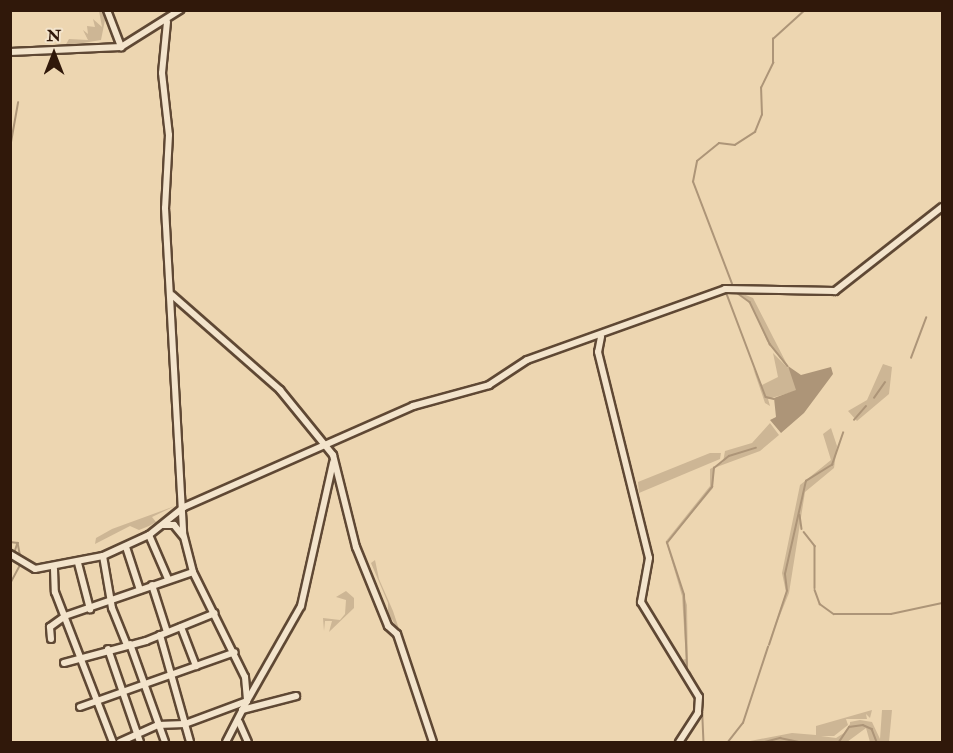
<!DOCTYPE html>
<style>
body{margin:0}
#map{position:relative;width:953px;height:753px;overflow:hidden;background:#edd6b1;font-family:"IM FELL Double Pica",serif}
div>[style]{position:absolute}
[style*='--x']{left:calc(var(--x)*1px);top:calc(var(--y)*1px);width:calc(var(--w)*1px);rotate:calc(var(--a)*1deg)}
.green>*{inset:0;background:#cdb695}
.water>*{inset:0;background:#ad9578}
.stream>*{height:1.5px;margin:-0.75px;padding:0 0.75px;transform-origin:0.75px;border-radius:0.75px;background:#ad9578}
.roads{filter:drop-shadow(2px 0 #5f4834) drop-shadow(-2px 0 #5f4834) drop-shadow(0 2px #5f4834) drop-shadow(0 -2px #5f4834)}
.minor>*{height:6px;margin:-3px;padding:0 3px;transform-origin:3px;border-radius:3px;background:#f3e4cc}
span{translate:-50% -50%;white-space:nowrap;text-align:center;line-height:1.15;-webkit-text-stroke:4.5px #f3e4cc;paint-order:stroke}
.frame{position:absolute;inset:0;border:12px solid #30180a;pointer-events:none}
.north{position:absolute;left:24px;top:24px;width:60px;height:60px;-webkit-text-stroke:4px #f3e4cc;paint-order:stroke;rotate:0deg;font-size:16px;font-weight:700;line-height:24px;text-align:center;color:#30180a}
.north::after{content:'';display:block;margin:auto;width:21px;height:27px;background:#30180a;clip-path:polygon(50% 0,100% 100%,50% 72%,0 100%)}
</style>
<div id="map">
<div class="green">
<i style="clip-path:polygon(99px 11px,103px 11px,105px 20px,101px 40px,65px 46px,69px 39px,88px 40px,83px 30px,88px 34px,87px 26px,95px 27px,93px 19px,102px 27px)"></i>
<i style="clip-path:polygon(736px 291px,753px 298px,797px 384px,796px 391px,768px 399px,770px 406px,765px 403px,753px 368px,762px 385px,778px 377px,773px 353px,788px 368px,767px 341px,750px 302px)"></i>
<i style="clip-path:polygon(883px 364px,892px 367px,889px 394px,857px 421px,848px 411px,867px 400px)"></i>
<i style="clip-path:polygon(770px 423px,779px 435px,760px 451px,714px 468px,713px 488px,667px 543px,687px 605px,688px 669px,680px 660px,686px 659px,682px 596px,666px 541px,710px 486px,710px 469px,723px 462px,725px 451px,752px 443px)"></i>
<i style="clip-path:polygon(831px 428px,837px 446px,834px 468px,805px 492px,789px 593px,768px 645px,786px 592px,782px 573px,800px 485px,831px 460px,823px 434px)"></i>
<i style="clip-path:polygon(710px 453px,721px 453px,720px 459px,639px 493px,638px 482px)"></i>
<i style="clip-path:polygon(175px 506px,152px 517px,156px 522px,149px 526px,139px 530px,130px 526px,95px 544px,96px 538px,112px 529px)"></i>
<i style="clip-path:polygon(375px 560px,379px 579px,393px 611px,419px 689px,397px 629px,392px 619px,388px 621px,388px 603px,371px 563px)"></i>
<i style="clip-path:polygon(346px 591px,354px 598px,354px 608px,329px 632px,332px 621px,325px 621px,324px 631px,323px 618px,340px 620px,345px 614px,346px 600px,336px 597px)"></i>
<i style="clip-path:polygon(872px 710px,870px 718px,866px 714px,867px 719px,846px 719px,848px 725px,834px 736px,821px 736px,836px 738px,844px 733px,850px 724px,850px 722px,860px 720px,872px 722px,880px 739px,882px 710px,892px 710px,889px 742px,870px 742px,866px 728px,847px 742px,745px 742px,792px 733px,816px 735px,816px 726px)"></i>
</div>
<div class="water">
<i style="clip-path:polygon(788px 366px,801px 375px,831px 367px,833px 374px,804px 413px,781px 433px,770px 420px,776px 417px,774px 398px,796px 390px)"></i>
</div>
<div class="stream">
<i style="--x:10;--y:148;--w:46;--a:-79.9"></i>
<i style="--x:732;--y:284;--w:109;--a:-110.9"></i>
<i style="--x:693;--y:182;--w:21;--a:-79"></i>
<i style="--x:697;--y:161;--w:28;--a:-39"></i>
<i style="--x:719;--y:143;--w:16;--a:7"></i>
<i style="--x:735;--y:145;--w:24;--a:-33"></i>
<i style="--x:755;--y:132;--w:18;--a:-68"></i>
<i style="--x:762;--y:115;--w:27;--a:-92"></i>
<i style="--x:761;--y:88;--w:28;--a:-64"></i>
<i style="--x:773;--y:63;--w:24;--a:-90"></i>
<i style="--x:773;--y:39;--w:43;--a:-42.2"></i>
<i style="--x:736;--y:292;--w:17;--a:36"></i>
<i style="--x:750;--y:302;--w:47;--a:64.5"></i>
<i style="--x:770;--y:344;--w:28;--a:51"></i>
<i style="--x:727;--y:294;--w:110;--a:69.3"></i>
<i style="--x:766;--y:397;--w:8;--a:14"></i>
<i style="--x:911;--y:358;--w:43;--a:-69.4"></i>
<i style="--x:874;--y:398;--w:19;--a:-55"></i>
<i style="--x:854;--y:420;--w:18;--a:-49"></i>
<i style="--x:800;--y:515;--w:14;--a:82"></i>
<i style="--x:804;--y:532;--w:18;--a:52"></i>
<i style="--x:815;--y:546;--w:42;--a:90"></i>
<i style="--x:10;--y:542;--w:8;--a:7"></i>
<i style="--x:18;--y:543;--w:13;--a:108"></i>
<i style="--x:18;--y:543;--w:16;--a:79"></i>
<i style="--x:10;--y:584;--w:24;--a:-62"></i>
<i style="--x:815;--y:590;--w:15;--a:70"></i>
<i style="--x:820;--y:604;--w:17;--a:36"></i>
<i style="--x:834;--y:614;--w:57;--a:0"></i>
<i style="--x:891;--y:614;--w:52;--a:-12.2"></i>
<i style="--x:769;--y:645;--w:57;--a:-71.6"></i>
<i style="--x:787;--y:591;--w:17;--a:-97"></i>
<i style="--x:785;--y:574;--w:95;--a:-77.3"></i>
<i style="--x:806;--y:481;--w:31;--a:-32"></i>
<i style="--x:832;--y:465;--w:34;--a:-71"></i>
<i style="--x:687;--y:667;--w:72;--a:-92.4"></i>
<i style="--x:684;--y:595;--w:55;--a:-108.1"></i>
<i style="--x:667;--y:543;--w:72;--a:-51.2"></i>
<i style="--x:712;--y:487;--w:19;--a:-84"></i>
<i style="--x:714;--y:468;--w:19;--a:-39"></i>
<i style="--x:729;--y:456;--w:28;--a:-17"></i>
<i style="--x:690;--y:672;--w:23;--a:65"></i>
<i style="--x:702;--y:697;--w:45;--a:87.5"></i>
<i style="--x:728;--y:742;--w:24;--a:-52"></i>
<i style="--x:743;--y:723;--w:80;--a:-71.8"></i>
<i style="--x:765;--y:742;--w:16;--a:-15"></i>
<i style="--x:780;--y:738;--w:19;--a:12"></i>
<i style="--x:801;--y:742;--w:26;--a:0"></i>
<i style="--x:839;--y:742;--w:18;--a:-56"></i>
<i style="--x:849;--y:727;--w:14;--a:-8"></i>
<i style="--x:863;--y:725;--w:10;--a:24"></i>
<i style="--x:872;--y:729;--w:14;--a:69"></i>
</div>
<div class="roads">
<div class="minor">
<i style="--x:107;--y:10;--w:40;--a:69"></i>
<i style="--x:167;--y:22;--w:51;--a:95.6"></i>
<i style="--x:162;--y:73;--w:62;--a:83.6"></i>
<i style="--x:169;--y:135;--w:73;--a:93.1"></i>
<i style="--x:165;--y:208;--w:325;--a:86.8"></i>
<i style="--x:183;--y:533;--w:40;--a:75.6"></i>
<i style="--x:193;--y:572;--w:117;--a:63.7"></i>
<i style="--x:245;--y:677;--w:24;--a:85"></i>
<i style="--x:247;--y:701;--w:46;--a:117.1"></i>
<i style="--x:10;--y:52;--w:111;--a:-2.6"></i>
<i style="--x:121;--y:47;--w:70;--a:-32.1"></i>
<i style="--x:172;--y:295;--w:144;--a:41.3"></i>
<i style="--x:280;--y:390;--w:84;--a:50.8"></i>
<i style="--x:333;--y:455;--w:95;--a:76"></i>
<i style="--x:356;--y:547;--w:85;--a:67.9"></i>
<i style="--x:388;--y:626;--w:12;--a:42"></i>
<i style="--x:397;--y:634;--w:114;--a:71.6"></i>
<i style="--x:601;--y:337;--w:15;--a:101"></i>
<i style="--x:598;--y:352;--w:212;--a:76.1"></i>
<i style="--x:649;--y:558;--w:45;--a:100.3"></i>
<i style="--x:641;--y:602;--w:111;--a:58.6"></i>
<i style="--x:699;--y:697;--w:16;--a:94"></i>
<i style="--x:698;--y:713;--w:35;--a:123"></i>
<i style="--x:163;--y:525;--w:11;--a:0"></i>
<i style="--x:174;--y:525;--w:14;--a:51"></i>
<i style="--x:149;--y:535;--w:48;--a:66.6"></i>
<i style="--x:126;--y:547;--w:45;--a:72"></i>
<i style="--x:10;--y:554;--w:29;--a:31"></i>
<i style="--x:35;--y:569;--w:69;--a:-10.8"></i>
<i style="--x:103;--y:556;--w:51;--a:-24.5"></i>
<i style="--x:149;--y:535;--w:45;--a:-38.7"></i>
<i style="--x:184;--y:507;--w:250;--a:-23.8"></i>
<i style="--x:413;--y:406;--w:79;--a:-15.4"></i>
<i style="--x:489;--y:385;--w:45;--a:-33.3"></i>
<i style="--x:527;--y:360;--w:210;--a:-19.7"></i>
<i style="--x:725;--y:289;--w:110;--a:1"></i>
<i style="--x:835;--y:291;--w:136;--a:-38.1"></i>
<i style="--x:103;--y:556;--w:53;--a:80.2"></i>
<i style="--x:112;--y:608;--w:37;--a:68"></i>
<i style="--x:78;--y:563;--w:48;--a:75.4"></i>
<i style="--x:54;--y:569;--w:23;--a:88"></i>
<i style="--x:55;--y:592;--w:161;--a:68.9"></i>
<i style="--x:152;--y:585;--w:49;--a:72.3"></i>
<i style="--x:181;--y:627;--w:42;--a:69"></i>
<i style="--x:160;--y:635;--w:111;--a:74.3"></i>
<i style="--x:51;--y:639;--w:12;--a:-95"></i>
<i style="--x:50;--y:627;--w:19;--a:-36"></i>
<i style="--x:65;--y:616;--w:135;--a:-19"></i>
<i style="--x:130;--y:644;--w:104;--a:70.3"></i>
<i style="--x:108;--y:649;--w:98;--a:71"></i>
<i style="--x:64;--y:663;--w:85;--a:-15"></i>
<i style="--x:146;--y:641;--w:74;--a:-22.1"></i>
<i style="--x:80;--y:707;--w:164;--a:-19.5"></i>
<i style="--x:242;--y:710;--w:56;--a:-14.5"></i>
<i style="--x:239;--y:722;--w:22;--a:66"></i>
<i style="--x:120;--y:742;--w:42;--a:-24.1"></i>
<i style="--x:158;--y:725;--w:27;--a:-2"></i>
<i style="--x:185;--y:724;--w:66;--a:-20.4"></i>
<i style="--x:247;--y:701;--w:109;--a:-60.4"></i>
<i style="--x:301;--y:606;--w:147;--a:-77.4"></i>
</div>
</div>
<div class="frame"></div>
<div class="north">N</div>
</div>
